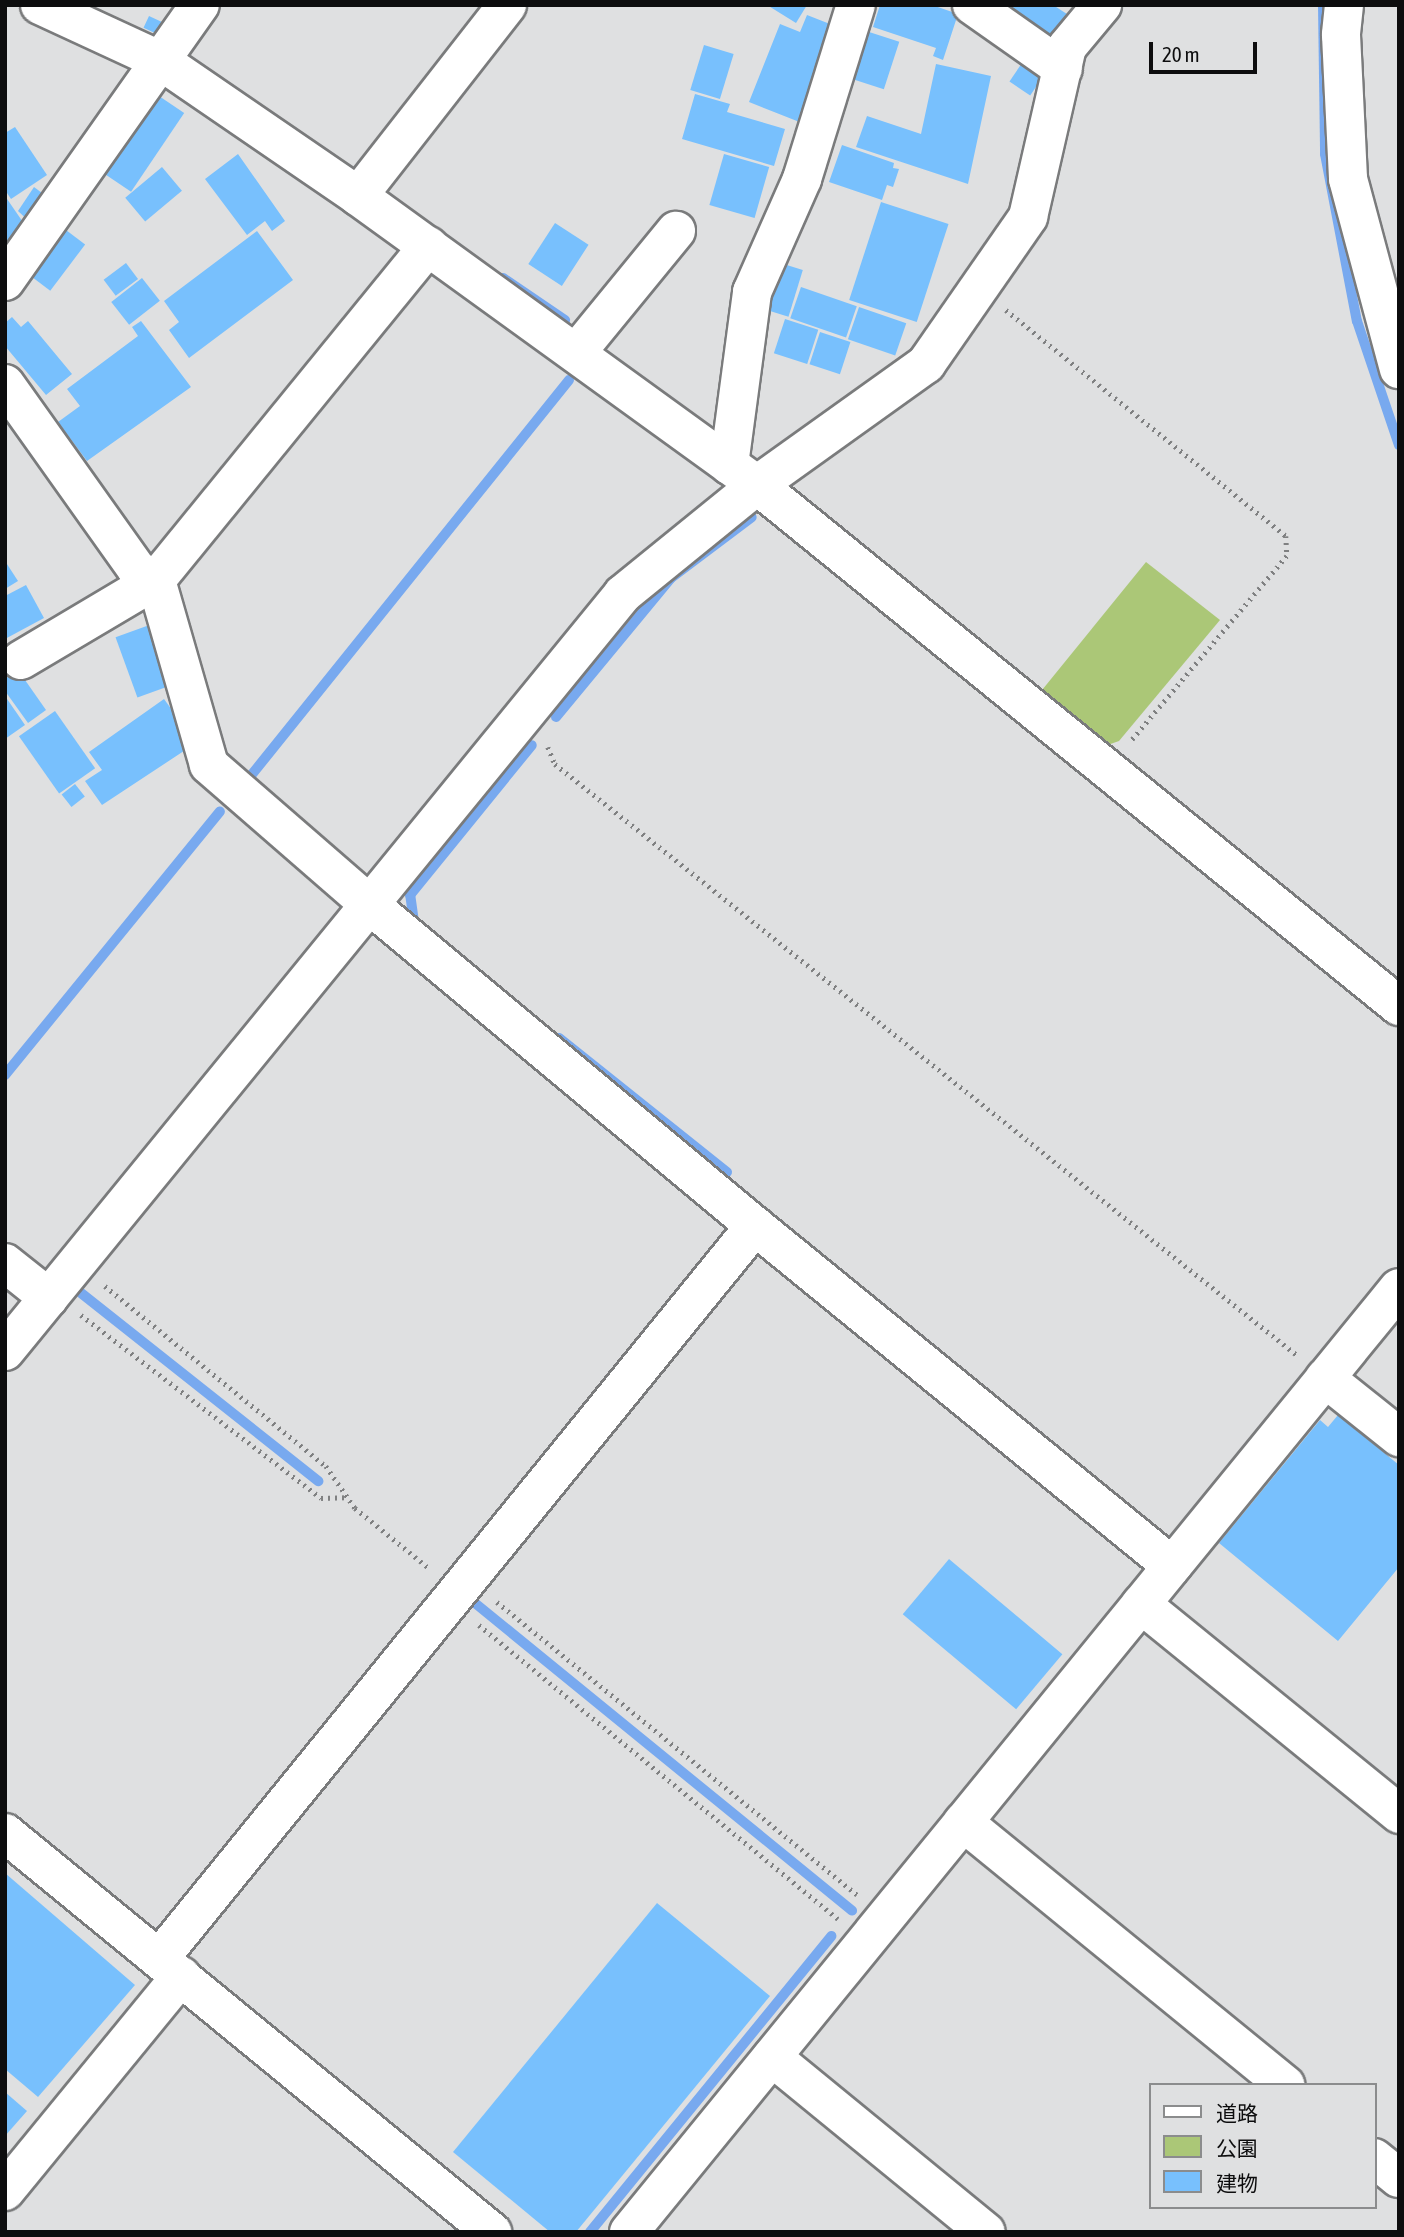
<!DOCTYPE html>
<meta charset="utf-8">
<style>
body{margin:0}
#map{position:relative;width:1404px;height:2237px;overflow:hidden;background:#dfe0e1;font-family:"Asap Condensed","Noto Sans JP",sans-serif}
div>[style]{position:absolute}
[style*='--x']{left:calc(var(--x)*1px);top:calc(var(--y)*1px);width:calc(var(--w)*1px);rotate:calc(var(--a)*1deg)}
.green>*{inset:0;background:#abc777}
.stream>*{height:10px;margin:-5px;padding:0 5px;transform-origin:5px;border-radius:5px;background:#78a9ef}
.building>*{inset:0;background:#78c0fd;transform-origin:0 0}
.path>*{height:4.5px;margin-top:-2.25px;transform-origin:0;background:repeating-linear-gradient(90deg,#7f8081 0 2px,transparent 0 7px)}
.roads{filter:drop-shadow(2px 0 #7a7b7c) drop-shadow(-2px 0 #7a7b7c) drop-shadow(0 2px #7a7b7c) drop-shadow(0 -2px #7a7b7c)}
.minor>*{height:38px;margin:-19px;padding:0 19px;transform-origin:19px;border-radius:19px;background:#fff}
span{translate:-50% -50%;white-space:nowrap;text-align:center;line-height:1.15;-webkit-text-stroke:5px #dfe0e1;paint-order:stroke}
.frame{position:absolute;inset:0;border:7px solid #0d0d0e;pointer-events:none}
.legend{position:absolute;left:1149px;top:2083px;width:228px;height:126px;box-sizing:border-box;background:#dfe0e1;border:2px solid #8b8c8d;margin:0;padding:9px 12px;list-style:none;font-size:21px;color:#0d0d0e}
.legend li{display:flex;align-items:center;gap:14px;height:35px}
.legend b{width:35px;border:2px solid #8b8c8d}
.scale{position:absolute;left:1149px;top:42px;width:108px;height:32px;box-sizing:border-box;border:4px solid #0d0d0e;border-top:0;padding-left:9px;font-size:21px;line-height:24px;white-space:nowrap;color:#0d0d0e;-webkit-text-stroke:5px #dfe0e1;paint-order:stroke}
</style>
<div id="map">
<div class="green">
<i style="clip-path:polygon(1146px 562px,1220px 620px,1119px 741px,1102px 747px,1038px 695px)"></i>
</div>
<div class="stream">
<i style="--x:1323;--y:5;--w:149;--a:89.2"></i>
<i style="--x:1325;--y:154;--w:170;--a:79.2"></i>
<i style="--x:1357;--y:321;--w:131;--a:71.3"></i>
<i style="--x:503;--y:278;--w:75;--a:34.1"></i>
<i style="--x:556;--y:717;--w:180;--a:-50.4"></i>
<i style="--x:671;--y:578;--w:101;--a:-37"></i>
<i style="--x:245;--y:783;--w:517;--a:-51.2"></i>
<i style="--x:421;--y:927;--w:9;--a:-144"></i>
<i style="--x:414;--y:922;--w:27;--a:-98"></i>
<i style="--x:410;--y:895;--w:193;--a:-50.9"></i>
<i style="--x:559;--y:1038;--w:215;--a:38.6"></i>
<i style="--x:5;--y:1075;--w:340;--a:-50.8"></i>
<i style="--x:81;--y:1293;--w:303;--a:38.4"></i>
<i style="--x:470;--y:1599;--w:493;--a:39.2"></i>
<i style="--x:590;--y:2232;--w:382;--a:-50.8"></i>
</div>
<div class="building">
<i style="clip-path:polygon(767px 5px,807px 5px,796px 23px)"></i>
<i style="clip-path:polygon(880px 5px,932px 5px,958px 14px,943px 60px,933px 56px,936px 48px,873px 27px)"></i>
<i style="clip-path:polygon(998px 5px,1053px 5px,1067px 14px,1049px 40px)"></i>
<i style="clip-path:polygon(807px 15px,830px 24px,823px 41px,833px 45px,802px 123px,749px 102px,780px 24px,800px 32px)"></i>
<i style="left:149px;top:16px;width:19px;height:13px;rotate:25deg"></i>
<i style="left:866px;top:31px;width:35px;height:50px;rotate:18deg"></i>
<i style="left:704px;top:45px;width:31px;height:47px;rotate:17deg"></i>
<i style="left:1024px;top:60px;width:25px;height:26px;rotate:34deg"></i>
<i style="clip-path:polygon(936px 64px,991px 76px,968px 184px,856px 147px,867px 116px,921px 134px)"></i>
<i style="left:156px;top:94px;width:34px;height:95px;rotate:34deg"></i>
<i style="clip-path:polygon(695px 94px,730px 104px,727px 112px,785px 129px,774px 166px,682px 139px)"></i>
<i style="clip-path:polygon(15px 127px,47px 175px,11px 199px,5px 190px,5px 133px)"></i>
<i style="clip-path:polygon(842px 145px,894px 163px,893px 168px,899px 169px,893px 187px,887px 185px,882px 200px,829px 182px)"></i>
<i style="clip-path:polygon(238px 154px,285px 221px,272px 231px,265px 221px,247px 235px,205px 179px)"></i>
<i style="left:724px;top:154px;width:47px;height:53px;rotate:16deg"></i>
<i style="left:162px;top:167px;width:31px;height:48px;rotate:50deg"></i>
<i style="clip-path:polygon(34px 187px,54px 202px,36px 228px,18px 211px)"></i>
<i style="clip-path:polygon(5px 196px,27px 228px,5px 242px)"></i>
<i style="left:881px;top:202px;width:71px;height:103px;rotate:18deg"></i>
<i style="left:555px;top:223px;width:40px;height:49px;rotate:33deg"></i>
<i style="left:58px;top:224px;width:34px;height:58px;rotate:37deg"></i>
<i style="clip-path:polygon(257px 231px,293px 280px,189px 358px,169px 330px,179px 322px,164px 301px)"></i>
<i style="left:777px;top:262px;width:27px;height:49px;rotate:17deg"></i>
<i style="left:126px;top:263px;width:20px;height:28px;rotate:53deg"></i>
<i style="left:142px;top:278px;width:29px;height:39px;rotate:52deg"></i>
<i style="left:801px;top:287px;width:59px;height:33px;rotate:19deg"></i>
<i style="left:859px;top:307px;width:50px;height:34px;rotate:19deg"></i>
<i style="clip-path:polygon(12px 317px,21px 327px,28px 321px,72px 374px,46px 395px,5px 346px,5px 323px)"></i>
<i style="left:785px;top:319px;width:35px;height:36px;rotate:18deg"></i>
<i style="clip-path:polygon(141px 321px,191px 387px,87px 461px,58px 422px,80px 406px,67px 389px,138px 336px,132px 327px)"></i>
<i style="left:820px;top:332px;width:32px;height:34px;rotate:18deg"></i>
<i style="clip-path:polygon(5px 561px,18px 581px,5px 589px)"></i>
<i style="clip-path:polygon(26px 585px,44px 618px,5px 639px,5px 596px)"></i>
<i style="left:155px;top:623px;width:64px;height:42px;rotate:70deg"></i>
<i style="clip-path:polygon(18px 670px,46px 710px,28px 723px,5px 691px,5px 679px)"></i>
<i style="clip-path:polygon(5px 696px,25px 725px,5px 739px)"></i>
<i style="clip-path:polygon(164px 699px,196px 743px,102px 805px,85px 781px,102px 770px,89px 752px)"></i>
<i style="left:55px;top:711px;width:70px;height:44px;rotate:55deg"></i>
<i style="left:75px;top:784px;width:16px;height:17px;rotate:52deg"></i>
<i style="clip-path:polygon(1338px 1415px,1399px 1465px,1399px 1567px,1338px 1641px,1219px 1543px,1320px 1420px,1328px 1427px)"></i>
<i style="left:949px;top:1559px;width:148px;height:72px;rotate:40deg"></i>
<i style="clip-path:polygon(5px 1873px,135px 1985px,38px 2097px,5px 2069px)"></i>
<i style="clip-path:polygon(657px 1903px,770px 1996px,576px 2232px,550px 2232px,453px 2152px)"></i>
<i style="clip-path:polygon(5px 2092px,27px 2111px,5px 2136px)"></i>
</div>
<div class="path">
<i style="--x:1006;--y:310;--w:360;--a:38.9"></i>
<i style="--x:1286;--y:536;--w:20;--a:87"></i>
<i style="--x:1287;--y:556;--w:242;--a:130.1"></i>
<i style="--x:548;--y:747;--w:18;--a:68"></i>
<i style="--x:555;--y:764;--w:949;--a:38.54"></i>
<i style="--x:105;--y:1286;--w:285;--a:39.2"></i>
<i style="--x:326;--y:1466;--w:51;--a:55.4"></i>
<i style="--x:355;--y:1508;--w:97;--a:39.1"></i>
<i style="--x:81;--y:1315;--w:302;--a:37.3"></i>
<i style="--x:321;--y:1498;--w:25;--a:-2"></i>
<i style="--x:497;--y:1602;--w:464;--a:39.1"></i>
<i style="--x:479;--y:1625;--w:464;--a:39.3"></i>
</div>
<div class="roads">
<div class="minor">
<i style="--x:40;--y:5;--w:133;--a:24.8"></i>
<i style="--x:161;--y:61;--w:239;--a:34.4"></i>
<i style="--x:358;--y:196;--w:493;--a:35.9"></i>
<i style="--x:757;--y:485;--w:827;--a:39.06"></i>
<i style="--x:972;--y:5;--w:111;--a:35.1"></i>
<i style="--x:1344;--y:5;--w:30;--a:96"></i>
<i style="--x:1341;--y:35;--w:144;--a:87.2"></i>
<i style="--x:1348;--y:179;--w:197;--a:75"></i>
<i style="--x:358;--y:196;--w:242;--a:-52"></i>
<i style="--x:5;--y:281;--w:338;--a:-54.8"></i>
<i style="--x:576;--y:353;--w:158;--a:-50.7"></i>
<i style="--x:5;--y:384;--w:228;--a:54.6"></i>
<i style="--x:137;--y:570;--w:21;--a:28"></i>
<i style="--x:156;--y:580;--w:192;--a:74"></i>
<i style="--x:209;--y:765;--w:213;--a:41"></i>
<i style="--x:370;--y:905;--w:501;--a:39.82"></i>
<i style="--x:755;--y:1226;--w:538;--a:39.19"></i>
<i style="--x:729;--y:465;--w:175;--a:-82.4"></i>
<i style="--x:752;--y:292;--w:124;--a:-66.1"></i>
<i style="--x:802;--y:179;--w:182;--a:-72.8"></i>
<i style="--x:21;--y:660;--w:157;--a:-30.7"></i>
<i style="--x:156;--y:580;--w:431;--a:-50.8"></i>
<i style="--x:5;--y:1263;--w:56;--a:38.5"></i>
<i style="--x:5;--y:1351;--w:977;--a:-50.77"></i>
<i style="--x:623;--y:594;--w:173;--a:-39.1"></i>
<i style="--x:757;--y:485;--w:208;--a:-35.6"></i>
<i style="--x:926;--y:364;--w:179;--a:-55.2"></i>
<i style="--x:1028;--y:217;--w:174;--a:-77.1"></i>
<i style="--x:1067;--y:47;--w:55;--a:-50.2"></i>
<i style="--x:1325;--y:1378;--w:95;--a:38.6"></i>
<i style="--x:1141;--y:1604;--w:333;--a:39.1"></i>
<i style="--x:963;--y:1822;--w:416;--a:39.2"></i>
<i style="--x:5;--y:1833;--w:630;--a:39.33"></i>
<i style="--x:159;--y:1959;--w:945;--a:-50.89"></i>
<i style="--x:772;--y:2057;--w:276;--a:39.3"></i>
<i style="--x:1374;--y:2158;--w:32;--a:39"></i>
<i style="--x:5;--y:2191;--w:278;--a:-50.7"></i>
<i style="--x:629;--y:2232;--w:1218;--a:-50.8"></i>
</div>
</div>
<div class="frame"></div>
<ul class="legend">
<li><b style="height:9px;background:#fff"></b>道路</li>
<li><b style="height:19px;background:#abc777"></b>公園</li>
<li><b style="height:19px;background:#78c0fd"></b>建物</li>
</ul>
<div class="scale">20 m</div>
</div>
